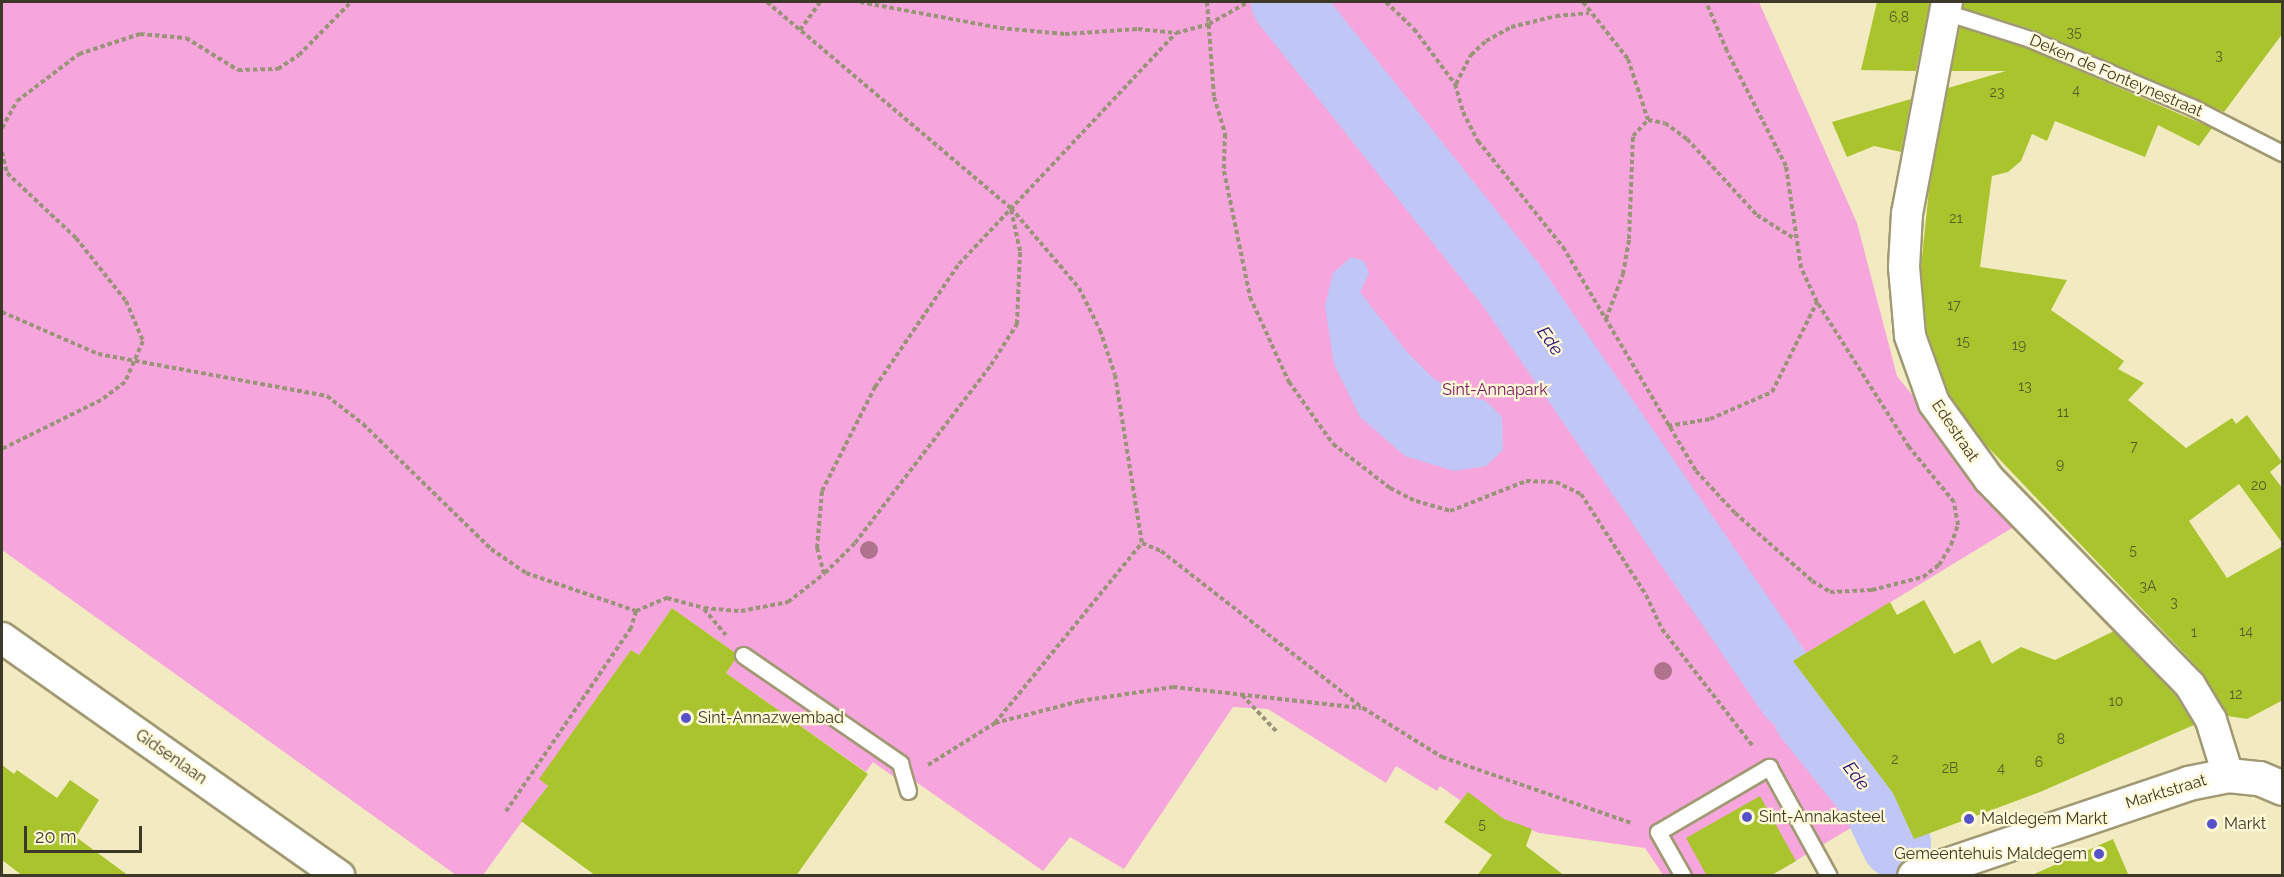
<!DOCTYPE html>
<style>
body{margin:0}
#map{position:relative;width:2284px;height:877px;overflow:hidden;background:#f2ebc2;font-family:Raleway,sans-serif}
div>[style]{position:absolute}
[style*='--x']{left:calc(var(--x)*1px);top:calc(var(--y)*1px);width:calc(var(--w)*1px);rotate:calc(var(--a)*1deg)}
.green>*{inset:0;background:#f7a6dd}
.water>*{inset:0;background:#c0c6f6}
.river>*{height:70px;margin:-35px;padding:0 35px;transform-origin:35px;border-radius:35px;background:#c0c6f6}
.building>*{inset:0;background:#aac42d}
.path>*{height:4px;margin-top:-2px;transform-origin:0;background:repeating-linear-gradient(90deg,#999477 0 4.5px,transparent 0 7.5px)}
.roads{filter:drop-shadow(2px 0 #a09973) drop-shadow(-2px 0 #a09973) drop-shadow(0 2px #a09973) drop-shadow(0 -2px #a09973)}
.lane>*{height:15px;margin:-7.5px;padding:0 7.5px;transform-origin:7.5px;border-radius:7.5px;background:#fff}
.street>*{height:30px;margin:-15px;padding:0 15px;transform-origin:15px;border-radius:15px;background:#fff}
.secondary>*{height:33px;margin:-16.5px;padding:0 16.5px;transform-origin:16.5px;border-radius:16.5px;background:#fff}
.trees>*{width:18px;height:18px;margin:-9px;border-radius:50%;background:#af738d}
.dots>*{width:16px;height:16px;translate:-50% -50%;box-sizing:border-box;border:3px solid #fef8d7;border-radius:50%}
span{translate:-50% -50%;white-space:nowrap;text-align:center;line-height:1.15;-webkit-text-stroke:4.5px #fef8d7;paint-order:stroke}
.number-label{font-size:14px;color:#585c2a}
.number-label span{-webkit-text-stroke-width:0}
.street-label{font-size:16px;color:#3c3929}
.park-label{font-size:16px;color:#781061}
.poi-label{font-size:16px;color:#3c3929}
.left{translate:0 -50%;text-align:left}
.right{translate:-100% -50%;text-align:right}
.water-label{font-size:18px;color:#220a74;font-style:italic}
.frame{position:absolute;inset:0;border:3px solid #3c3929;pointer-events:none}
.scale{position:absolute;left:24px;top:826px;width:118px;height:27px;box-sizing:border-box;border:3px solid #3c3929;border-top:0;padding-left:8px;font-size:18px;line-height:21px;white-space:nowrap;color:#3c3929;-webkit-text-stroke:4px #fef8d7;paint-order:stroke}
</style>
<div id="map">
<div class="green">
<i style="clip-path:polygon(2px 2px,1759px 2px,1857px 223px,1897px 376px,2017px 525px,1794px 661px,1893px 793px,1914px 839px,1874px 855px,1859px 823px,1770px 876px,1663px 875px,1645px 848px,1539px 833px,1504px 819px,1468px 793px,1461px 801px,1440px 786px,1437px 791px,1396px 766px,1386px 783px,1268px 709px,1233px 707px,1124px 869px,1070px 837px,1043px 871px,899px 770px,894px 777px,873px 762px,866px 772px,726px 673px,738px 655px,672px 608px,639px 655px,631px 650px,540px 779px,548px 786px,483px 875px,456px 875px,2px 550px)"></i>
</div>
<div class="water">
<i style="clip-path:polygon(1351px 257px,1364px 261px,1369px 273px,1360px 292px,1408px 353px,1434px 379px,1465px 395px,1486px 401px,1502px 417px,1503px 450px,1486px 466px,1454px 471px,1405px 456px,1360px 417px,1334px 364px,1325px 306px,1333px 273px)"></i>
</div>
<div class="river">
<i style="--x:1286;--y:2;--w:358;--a:51.5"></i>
<i style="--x:1509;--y:282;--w:501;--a:55.49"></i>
<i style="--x:1808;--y:715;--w:107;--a:51.4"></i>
<i style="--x:1875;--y:799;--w:49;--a:64.5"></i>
</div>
<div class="building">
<i style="clip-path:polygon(1877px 2px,1930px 2px,1916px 71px,1861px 70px)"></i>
<i style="clip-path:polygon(1964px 2px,2283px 2px,2283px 33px,2224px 112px,2034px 30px,1963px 8px)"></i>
<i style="clip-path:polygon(1960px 27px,2027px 48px,2212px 128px,2199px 146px,2158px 125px,2145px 157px,2055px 121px,2047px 141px,2032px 134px,2021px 161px,2008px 172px,1992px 176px,1980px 267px,2067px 280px,2051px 310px,2124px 361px,2118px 369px,2144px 383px,2128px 400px,2186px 448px,2232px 418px,2236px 424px,2247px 415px,2282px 462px,2270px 472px,2283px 489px,2283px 544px,2239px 484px,2189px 521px,2227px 578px,2283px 546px,2283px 700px,2247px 719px,2228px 716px,2203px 673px,1984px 443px,1949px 394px,1927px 332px,1921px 267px,1929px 189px,1948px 88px,2006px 71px,1951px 71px)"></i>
<i style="clip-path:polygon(1911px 99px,1901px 152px,1874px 146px,1847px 157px,1832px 122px)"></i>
<i style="clip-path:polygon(1924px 600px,1954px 654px,1980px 640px,1992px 664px,2021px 647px,2055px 660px,2114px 631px,2176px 696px,2194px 725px,2040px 792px,1914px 839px,1893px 793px,1793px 661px,1890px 602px,1897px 615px)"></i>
<i style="clip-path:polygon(672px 608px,734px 652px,735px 660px,726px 673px,868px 774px,796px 876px,596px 876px,521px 821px,548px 786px,539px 779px,631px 650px,639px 655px)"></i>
<i style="clip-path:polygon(2px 765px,14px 774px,17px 770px,57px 798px,70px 780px,99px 800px,76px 837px,129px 876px,23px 876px,2px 860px)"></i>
<i style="clip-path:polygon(1468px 792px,1504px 819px,1532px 829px,1526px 846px,1565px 876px,1477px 876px,1492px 855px,1444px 822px)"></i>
<i style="clip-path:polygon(1760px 796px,1796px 861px,1770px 876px,1707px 876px,1686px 838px)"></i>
<i style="clip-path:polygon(2113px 839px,2129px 876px,2030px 876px)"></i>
</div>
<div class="path">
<i style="--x:767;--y:2;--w:319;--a:40.2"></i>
<i style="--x:1011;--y:208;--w:105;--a:49.6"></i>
<i style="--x:1079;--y:288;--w:47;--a:63.4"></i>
<i style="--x:1100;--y:330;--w:47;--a:71.6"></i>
<i style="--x:1115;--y:375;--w:170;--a:80.9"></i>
<i style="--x:1142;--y:543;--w:21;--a:23"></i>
<i style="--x:1161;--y:551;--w:256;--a:37.9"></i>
<i style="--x:1363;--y:708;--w:93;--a:31.8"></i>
<i style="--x:1442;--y:757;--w:200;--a:19.2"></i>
<i style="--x:860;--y:2;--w:142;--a:10.5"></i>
<i style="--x:1000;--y:28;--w:65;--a:5.3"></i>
<i style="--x:1065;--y:34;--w:73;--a:-3.9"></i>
<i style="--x:1138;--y:29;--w:37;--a:6"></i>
<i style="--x:1207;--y:2;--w:95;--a:85.8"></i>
<i style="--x:1214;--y:97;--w:39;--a:73"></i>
<i style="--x:1225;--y:134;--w:37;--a:92"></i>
<i style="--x:1224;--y:171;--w:129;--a:78.3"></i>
<i style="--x:1250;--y:297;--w:94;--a:65.4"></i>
<i style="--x:1289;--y:382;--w:76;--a:54.6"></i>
<i style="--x:1333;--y:444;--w:72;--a:37.7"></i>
<i style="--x:1390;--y:488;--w:29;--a:27"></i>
<i style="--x:1416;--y:501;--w:35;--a:16"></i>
<i style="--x:1450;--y:511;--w:82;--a:-21.5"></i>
<i style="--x:1526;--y:481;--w:30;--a:2"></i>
<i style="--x:1556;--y:482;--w:28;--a:26"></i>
<i style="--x:1581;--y:494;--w:120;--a:57.2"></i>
<i style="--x:1646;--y:595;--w:38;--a:65"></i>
<i style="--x:1662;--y:629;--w:147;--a:52.2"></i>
<i style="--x:1386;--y:2;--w:39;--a:44"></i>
<i style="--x:1414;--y:29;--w:69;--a:53.3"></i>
<i style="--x:1455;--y:84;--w:29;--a:74"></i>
<i style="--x:1463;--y:112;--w:33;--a:63"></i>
<i style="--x:1478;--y:141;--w:136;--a:51.3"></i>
<i style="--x:1563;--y:247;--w:261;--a:59.3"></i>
<i style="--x:1696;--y:471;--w:57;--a:47.1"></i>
<i style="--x:1735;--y:513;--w:103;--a:41.4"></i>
<i style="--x:1812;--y:581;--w:21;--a:31"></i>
<i style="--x:1830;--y:592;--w:42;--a:-2.7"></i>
<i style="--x:1872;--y:590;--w:53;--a:-14.3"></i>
<i style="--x:1923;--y:577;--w:20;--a:-37"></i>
<i style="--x:1939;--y:565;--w:23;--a:-59"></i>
<i style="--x:1951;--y:545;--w:21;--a:-71"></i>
<i style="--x:1958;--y:525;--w:23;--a:-100"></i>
<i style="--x:1954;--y:502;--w:71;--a:-129.3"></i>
<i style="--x:1909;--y:447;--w:172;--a:-122.4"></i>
<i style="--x:1817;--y:302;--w:38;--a:-115"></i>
<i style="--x:1801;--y:268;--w:103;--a:-98.4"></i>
<i style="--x:1786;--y:166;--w:129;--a:-117.2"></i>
<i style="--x:1727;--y:51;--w:53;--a:-113.2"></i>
<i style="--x:1583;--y:2;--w:73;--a:51.7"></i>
<i style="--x:1628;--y:59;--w:64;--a:71.8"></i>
<i style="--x:800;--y:30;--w:34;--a:-54"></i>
<i style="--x:1456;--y:84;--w:33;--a:-63"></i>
<i style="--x:1471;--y:55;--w:21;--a:-43"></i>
<i style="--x:1486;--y:41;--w:29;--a:-29"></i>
<i style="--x:1511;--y:27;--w:46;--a:-13.7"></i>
<i style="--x:1556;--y:16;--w:33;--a:-5"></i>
<i style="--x:2;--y:128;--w:31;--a:-61"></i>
<i style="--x:17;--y:101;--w:78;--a:-37.2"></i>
<i style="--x:79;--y:54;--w:64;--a:-18.2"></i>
<i style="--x:140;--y:34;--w:46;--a:5"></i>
<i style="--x:186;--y:38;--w:61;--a:31.6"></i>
<i style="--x:238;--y:70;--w:40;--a:-1.4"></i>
<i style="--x:278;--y:69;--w:25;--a:-34"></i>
<i style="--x:299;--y:55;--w:74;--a:-45.5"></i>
<i style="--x:2;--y:152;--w:22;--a:77"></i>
<i style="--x:7;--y:173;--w:95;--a:43.3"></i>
<i style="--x:76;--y:238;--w:80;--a:51.6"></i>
<i style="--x:126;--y:301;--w:43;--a:67"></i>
<i style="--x:143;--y:341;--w:45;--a:113.7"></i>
<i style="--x:125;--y:382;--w:30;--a:143"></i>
<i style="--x:101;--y:400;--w:110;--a:153.7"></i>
<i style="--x:2;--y:312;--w:105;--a:23.6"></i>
<i style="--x:98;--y:354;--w:233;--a:10.4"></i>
<i style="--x:327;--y:396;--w:46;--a:37.9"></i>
<i style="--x:363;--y:424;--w:179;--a:44.3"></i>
<i style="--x:491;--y:549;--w:42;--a:34.4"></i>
<i style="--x:526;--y:573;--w:116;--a:19.1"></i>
<i style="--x:636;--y:611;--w:18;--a:106"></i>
<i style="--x:631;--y:628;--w:222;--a:124.3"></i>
<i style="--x:1606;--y:319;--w:48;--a:-69.3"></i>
<i style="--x:1623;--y:274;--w:36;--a:-80"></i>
<i style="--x:1629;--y:239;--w:103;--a:-87.8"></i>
<i style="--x:1633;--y:136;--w:22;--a:-47"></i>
<i style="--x:1648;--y:120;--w:17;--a:10"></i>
<i style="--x:1665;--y:123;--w:27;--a:36"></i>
<i style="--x:1687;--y:139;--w:103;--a:47.4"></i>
<i style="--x:1757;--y:215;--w:45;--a:32.3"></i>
<i style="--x:1668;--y:426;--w:43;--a:-9.5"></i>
<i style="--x:1710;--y:419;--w:68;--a:-23.5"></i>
<i style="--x:1772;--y:392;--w:101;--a:-63.4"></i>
<i style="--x:825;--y:573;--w:42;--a:-45"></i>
<i style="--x:855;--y:543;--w:224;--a:-52.6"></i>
<i style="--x:991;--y:365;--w:49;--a:-57.6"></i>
<i style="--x:1017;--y:324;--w:73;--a:-87.6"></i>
<i style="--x:1020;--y:251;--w:43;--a:-102.1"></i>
<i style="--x:704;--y:609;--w:34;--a:50"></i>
<i style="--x:636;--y:611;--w:34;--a:-23"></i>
<i style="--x:667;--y:598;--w:38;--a:15"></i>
<i style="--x:704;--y:608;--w:37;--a:5"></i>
<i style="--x:741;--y:611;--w:48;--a:-10.8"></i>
<i style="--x:788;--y:602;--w:46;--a:-37.9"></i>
<i style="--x:824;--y:574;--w:27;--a:-105"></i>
<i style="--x:817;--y:548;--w:57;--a:-85"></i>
<i style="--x:822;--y:491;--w:117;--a:-63"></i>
<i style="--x:875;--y:387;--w:149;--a:-55.7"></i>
<i style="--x:959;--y:264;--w:317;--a:-46.8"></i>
<i style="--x:1176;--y:33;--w:34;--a:-15"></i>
<i style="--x:1209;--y:24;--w:45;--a:-29.4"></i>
<i style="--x:1242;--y:695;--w:50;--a:46.6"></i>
<i style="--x:995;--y:723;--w:88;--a:-14.5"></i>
<i style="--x:1080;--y:701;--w:94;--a:-8.6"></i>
<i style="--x:1173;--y:687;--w:189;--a:6.4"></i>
<i style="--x:928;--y:765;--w:79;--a:-32.1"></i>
<i style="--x:995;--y:723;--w:232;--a:-50.8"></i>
</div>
<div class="roads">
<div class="lane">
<i style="--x:1945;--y:12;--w:89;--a:17.6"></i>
<i style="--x:2030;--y:39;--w:176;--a:22.8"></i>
<i style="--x:2192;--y:107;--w:101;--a:27.1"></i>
<i style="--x:743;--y:655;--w:191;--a:34.5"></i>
<i style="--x:900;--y:763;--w:29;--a:74"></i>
<i style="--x:1683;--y:876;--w:51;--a:-119.6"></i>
<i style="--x:1658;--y:832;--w:129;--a:-30.4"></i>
<i style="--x:1769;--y:767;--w:124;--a:61.2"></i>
</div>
<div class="street">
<i style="--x:1947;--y:2;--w:215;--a:100.7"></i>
<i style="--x:1907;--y:213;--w:54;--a:93.2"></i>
<i style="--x:1904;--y:267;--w:69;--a:85"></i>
<i style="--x:1910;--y:336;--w:71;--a:70.3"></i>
<i style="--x:1934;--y:403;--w:94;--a:54.1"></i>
<i style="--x:1989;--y:479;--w:288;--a:45.7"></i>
<i style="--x:2190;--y:685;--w:41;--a:59"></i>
<i style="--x:2211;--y:720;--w:58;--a:72.8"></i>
<i style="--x:2;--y:638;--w:413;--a:35.2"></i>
</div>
<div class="secondary">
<i style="--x:1914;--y:876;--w:289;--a:-18.7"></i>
<i style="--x:2188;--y:783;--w:41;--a:-11.3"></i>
<i style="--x:2228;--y:775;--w:31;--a:6"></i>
<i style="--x:2259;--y:778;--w:25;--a:23"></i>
</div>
</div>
<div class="trees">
<i style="left:869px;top:550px"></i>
<i style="left:1663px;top:671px"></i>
</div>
<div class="dots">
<i style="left:686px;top:718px;background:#5653ca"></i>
<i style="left:1747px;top:817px;background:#5653ca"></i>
<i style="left:1969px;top:819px;background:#5653ca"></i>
<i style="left:2212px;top:824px;background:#5653ca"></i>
<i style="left:2099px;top:854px;background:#5653ca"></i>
</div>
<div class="number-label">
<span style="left:1899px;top:17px">6,8</span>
<span style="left:2074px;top:32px">35</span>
<span style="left:2219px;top:55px">3</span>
<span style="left:2076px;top:90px">4</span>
<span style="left:1997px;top:92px">23</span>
<span style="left:1956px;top:218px">21</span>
<span style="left:1954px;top:305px">17</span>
<span style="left:1963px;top:341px">15</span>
<span style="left:2019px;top:345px">19</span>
<span style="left:2025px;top:386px">13</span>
<span style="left:2063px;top:412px">11</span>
<span style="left:2134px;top:446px">7</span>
<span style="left:2060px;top:464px">9</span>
<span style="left:2259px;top:485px">20</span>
<span style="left:2133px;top:550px">5</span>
<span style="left:2148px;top:586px">3A</span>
<span style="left:2174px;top:602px">3</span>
<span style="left:2246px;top:631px">14</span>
<span style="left:2194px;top:632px">1</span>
<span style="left:2236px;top:694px">12</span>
<span style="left:2116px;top:701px">10</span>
<span style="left:2061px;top:739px">8</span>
<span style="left:1895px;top:759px">2</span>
<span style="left:2039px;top:762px">6</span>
<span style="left:1950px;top:768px">2B</span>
<span style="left:2001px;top:768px">4</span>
<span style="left:1482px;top:824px">5</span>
</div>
<div class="street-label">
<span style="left:2116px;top:76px;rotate:23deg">Deken de Fonteynestraat</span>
<span style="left:1955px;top:431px;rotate:56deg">Edestraat</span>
<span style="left:171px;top:757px;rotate:35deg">Gidsenlaan</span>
<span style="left:2166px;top:792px;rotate:-17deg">Marktstraat</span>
</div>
<div class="park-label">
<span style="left:1495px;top:390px">Sint-Annapark</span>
</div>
<div class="poi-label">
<span class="left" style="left:698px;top:718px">Sint-Annazwembad</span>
<span class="left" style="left:1759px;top:817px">Sint-Annakasteel</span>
<span class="left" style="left:1981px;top:819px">Maldegem Markt</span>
<span class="left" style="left:2224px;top:824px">Markt</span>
<span class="right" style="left:2087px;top:854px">Gemeentehuis Maldegem</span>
</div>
<div class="water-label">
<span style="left:1550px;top:341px;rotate:55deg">Ede</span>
<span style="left:1856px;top:776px;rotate:52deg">Ede</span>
</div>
<div class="frame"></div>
<div class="scale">20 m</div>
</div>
